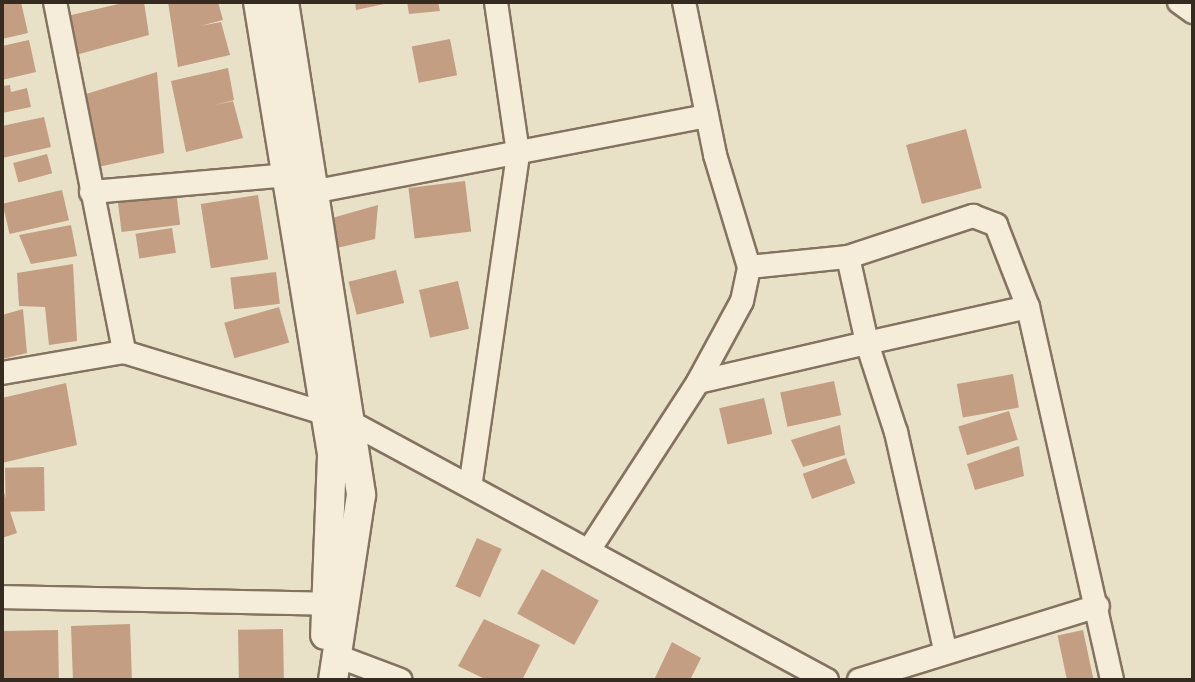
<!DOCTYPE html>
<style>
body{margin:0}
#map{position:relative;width:1195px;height:682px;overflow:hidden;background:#e9e0c8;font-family:"Roboto Serif",serif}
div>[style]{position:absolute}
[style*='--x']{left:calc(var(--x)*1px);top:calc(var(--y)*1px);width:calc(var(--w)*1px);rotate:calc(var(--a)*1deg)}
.building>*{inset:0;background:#c39e82;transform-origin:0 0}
.roads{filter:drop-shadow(2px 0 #83735f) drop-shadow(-2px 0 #83735f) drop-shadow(0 2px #83735f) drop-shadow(0 -2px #83735f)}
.minor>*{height:22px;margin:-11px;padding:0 11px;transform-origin:11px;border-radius:11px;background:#f5edda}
.tertiary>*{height:28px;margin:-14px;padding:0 14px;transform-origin:14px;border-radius:14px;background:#f5edda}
span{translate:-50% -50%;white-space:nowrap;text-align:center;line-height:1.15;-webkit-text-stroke:6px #f2ead6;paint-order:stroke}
.frame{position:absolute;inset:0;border:4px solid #352b21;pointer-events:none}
</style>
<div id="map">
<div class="building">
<i style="clip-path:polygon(2px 2px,21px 2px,28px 33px,2px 39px)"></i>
<i style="clip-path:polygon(127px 2px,144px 2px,149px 35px,72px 56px,63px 17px)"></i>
<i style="clip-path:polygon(168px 2px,218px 2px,223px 20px,200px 26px,221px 22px,230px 55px,178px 67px)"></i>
<i style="clip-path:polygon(355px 2px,389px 2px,389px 3px,356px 10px)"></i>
<i style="clip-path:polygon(407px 2px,438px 2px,440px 11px,409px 14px)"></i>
<i style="left:450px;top:39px;width:37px;height:39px;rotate:79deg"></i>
<i style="clip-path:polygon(29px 40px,36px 72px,2px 80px,2px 46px)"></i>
<i style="clip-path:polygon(228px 68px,234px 100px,215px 105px,233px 101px,243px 138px,186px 152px,171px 81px)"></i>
<i style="clip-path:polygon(157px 72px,164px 153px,93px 168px,83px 95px)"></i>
<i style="clip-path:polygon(10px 85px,11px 92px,27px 88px,31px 107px,2px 113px,2px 86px)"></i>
<i style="clip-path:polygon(44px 117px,51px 147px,2px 158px,2px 126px)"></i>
<i style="left:966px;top:129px;width:61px;height:62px;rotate:75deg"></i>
<i style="left:47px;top:154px;width:20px;height:35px;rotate:75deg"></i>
<i style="left:465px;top:181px;width:51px;height:57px;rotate:83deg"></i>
<i style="left:62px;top:190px;width:31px;height:61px;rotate:77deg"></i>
<i style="left:176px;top:191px;width:34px;height:59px;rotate:83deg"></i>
<i style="left:258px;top:195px;width:65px;height:58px;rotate:81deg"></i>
<i style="clip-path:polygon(378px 205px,375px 239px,337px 248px,332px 218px)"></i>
<i style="clip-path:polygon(71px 225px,77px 256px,31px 264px,19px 235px)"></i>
<i style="left:172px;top:228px;width:25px;height:37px;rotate:81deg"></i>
<i style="clip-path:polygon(73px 264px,77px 341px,49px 345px,45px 307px,19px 306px,17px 273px)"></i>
<i style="left:396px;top:270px;width:34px;height:49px;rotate:76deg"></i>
<i style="left:276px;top:272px;width:32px;height:46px;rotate:83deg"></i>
<i style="left:458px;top:281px;width:49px;height:40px;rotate:77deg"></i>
<i style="left:279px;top:307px;width:37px;height:57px;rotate:74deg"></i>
<i style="clip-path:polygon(23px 309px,27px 353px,2px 359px,2px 315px)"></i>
<i style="left:1013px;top:374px;width:34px;height:57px;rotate:80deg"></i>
<i style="left:834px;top:381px;width:35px;height:55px;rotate:78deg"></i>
<i style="clip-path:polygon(66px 383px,77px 445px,2px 463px,2px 398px)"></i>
<i style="left:764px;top:398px;width:37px;height:46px;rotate:77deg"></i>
<i style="left:1009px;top:411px;width:30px;height:53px;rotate:73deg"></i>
<i style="clip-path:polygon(840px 425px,845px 455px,803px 467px,791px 440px)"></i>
<i style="clip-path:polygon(1019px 446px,1024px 476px,975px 490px,967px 464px)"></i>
<i style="left:846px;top:458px;width:27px;height:46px;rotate:70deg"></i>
<i style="left:44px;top:467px;width:44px;height:39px;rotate:89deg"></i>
<i style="clip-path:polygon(2px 486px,17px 533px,2px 538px)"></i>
<i style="left:477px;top:538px;width:27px;height:53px;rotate:24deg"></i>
<i style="left:542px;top:569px;width:65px;height:51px;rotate:29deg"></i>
<i style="clip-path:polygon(484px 619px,540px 645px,522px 680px,487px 680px,458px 666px)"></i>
<i style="left:130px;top:624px;width:56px;height:59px;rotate:88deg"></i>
<i style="left:283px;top:629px;width:51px;height:45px;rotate:89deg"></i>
<i style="left:58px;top:630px;width:50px;height:56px;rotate:89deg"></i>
<i style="left:1083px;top:630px;width:51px;height:26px;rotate:78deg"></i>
<i style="clip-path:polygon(672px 642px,701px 658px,690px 680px,654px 680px)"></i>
</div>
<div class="roads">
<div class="minor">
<i style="--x:55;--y:2;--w:357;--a:78.8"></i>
<i style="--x:684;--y:2;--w:156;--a:78.5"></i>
<i style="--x:715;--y:155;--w:117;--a:73.1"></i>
<i style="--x:749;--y:267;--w:100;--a:-5.8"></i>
<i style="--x:848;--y:257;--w:88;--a:77.5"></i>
<i style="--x:867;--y:343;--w:165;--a:-12.6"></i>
<i style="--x:1028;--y:307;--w:382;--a:77.3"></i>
<i style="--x:1179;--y:2;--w:17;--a:36"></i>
<i style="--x:317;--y:191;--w:397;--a:-10.9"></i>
<i style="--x:91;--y:192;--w:199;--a:-4.9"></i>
<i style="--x:848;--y:257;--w:132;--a:-18.2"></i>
<i style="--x:973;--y:216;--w:25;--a:21"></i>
<i style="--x:996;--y:225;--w:88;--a:68.7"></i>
<i style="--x:2;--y:373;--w:124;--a:-9.8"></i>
<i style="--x:124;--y:352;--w:212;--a:17"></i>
<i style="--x:698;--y:382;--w:173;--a:-13"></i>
<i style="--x:867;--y:343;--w:94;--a:72"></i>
<i style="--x:896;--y:432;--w:223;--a:77.3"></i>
<i style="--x:352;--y:423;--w:540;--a:28.42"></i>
<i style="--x:471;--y:481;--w:331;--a:-81.8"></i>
<i style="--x:518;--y:153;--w:153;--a:-98.3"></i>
<i style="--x:591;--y:547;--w:197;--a:-57"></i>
<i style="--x:698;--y:382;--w:92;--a:-61.5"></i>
<i style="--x:742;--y:301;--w:35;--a:-78"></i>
<i style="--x:2;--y:597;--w:326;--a:1.2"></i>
<i style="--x:337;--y:656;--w:68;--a:20.6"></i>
<i style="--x:859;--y:680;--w:250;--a:-17.2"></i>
</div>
<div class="tertiary">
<i style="--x:258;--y:2;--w:460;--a:80.7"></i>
<i style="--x:332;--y:456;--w:179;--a:92.2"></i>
<i style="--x:284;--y:2;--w:499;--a:81.1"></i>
<i style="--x:361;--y:495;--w:187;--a:98.6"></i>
</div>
</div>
<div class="frame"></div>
</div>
